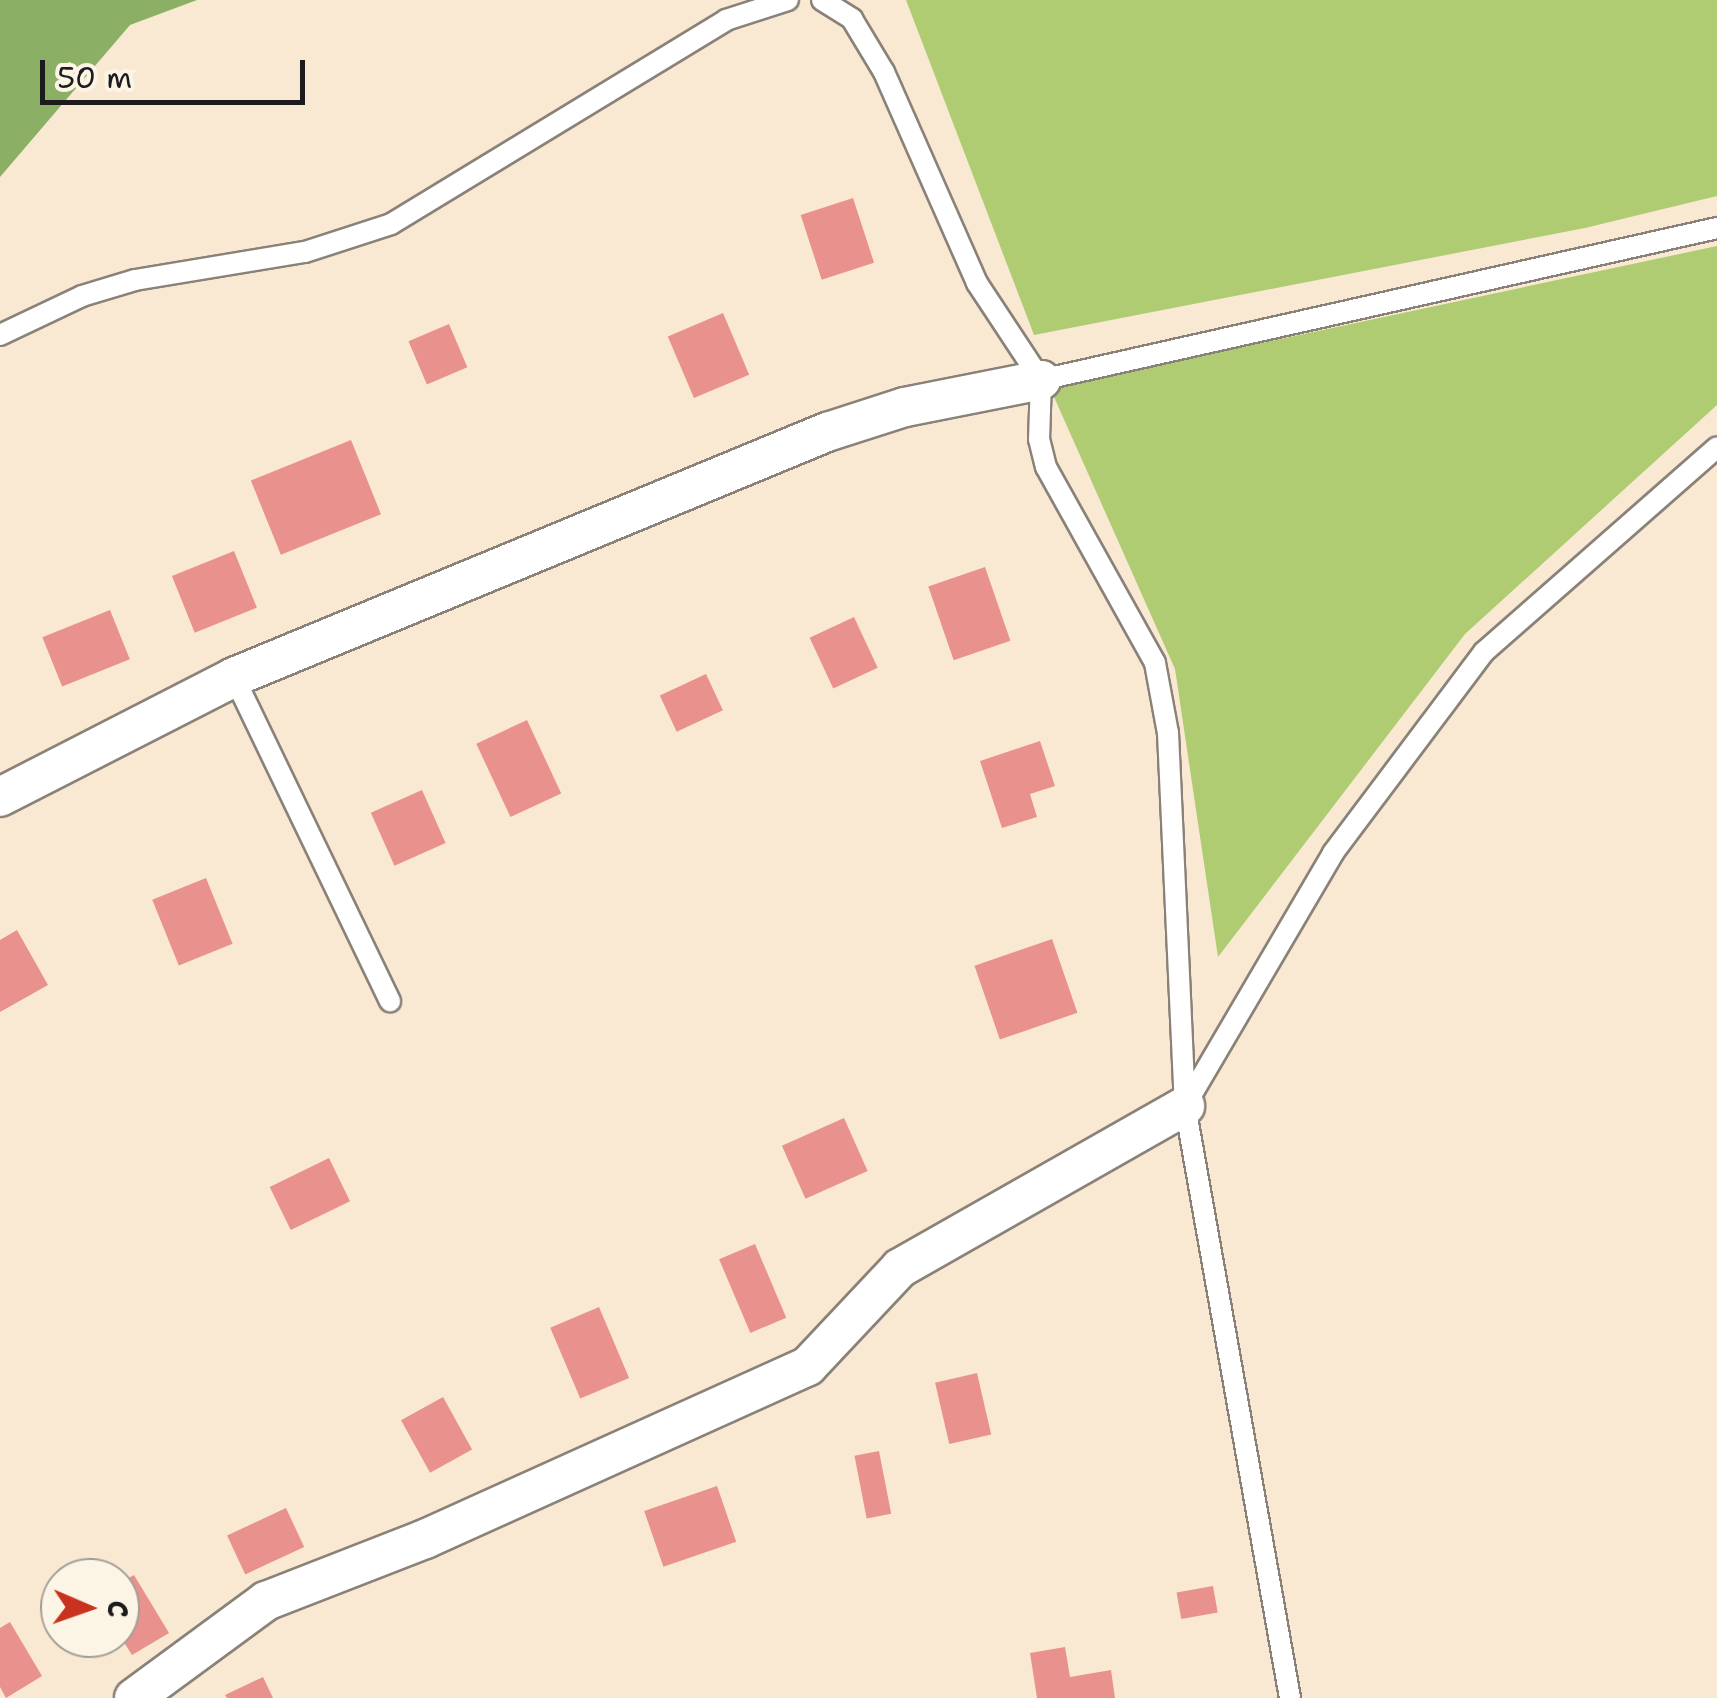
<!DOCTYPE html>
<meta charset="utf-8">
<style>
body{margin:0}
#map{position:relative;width:1717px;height:1698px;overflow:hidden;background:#f9e9d3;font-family:"Shantell Sans",sans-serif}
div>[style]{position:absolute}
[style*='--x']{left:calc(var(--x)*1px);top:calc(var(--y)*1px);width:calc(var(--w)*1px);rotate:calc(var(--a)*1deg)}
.green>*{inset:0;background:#afcc73}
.forest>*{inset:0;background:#8bb065}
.building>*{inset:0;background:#e9918d;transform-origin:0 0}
.roads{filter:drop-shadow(2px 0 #8a8278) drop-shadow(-2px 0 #8a8278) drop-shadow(0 2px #8a8278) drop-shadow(0 -2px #8a8278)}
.lane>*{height:20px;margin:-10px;padding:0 10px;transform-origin:10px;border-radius:10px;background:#fff}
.street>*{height:38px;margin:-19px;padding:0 19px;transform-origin:19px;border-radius:19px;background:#fff}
span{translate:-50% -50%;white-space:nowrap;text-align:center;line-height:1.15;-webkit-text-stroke:8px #fcf5e5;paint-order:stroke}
.north{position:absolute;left:40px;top:1558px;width:100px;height:100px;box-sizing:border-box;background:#fcf5e5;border:2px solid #a29e95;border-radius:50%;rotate:92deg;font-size:28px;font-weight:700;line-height:40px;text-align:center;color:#1c1c1c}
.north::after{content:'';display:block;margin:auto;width:35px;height:45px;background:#c8321e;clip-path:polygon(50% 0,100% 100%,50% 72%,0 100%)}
.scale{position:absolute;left:40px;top:60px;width:265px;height:45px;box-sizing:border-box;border:5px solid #1c1c1c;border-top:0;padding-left:12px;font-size:30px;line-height:35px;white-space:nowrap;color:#1c1c1c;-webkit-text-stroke:8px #fcf5e5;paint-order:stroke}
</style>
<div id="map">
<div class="green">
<i style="clip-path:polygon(906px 0,1717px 0,1717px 196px,1585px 228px,1034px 335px)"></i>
<i style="clip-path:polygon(1717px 246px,1717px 405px,1465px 634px,1218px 957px,1175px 669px,1050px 388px)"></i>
</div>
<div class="forest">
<i style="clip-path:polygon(0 0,197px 0,130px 25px,0 177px)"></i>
</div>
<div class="building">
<i style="left:853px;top:198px;width:68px;height:55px;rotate:72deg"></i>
<i style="left:723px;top:313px;width:67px;height:60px;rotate:67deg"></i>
<i style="left:449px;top:324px;width:47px;height:44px;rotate:67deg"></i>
<i style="left:351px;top:440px;width:80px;height:108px;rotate:68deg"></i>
<i style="left:234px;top:551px;width:61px;height:67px;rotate:68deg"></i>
<i style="left:985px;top:567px;width:78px;height:60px;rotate:71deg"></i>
<i style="left:110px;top:610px;width:53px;height:73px;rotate:68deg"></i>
<i style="left:854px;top:617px;width:56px;height:49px;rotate:65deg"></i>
<i style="left:706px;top:674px;width:40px;height:51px;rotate:65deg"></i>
<i style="left:527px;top:720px;width:81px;height:56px;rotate:65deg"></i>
<i style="clip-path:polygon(1040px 741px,1055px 786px,1030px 794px,1037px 817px,1002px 828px,980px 761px)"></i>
<i style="left:422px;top:790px;width:58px;height:56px;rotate:66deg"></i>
<i style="left:206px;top:878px;width:71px;height:58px;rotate:68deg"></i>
<i style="clip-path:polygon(17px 930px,48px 985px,0 1012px,0 940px)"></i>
<i style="left:1052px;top:939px;width:78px;height:82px;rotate:71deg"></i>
<i style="left:844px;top:1118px;width:58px;height:68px;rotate:66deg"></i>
<i style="left:329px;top:1158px;width:48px;height:66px;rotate:64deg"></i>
<i style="left:755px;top:1244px;width:80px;height:39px;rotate:67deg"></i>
<i style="left:599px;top:1307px;width:77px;height:53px;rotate:67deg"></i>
<i style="left:977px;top:1373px;width:63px;height:43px;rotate:77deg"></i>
<i style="left:443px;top:1397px;width:60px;height:48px;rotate:61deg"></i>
<i style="left:879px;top:1451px;width:64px;height:25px;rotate:79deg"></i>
<i style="left:717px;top:1486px;width:59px;height:77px;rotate:71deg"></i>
<i style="left:286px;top:1508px;width:43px;height:65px;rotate:65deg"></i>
<i style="clip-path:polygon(134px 1575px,169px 1633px,132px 1655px,120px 1636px,120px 1583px)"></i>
<i style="left:1213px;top:1586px;width:27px;height:37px;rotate:80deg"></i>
<i style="clip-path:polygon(10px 1622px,42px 1676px,6px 1698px,0 1687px,0 1628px)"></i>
<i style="clip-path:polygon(1065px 1647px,1070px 1677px,1111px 1670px,1115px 1698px,1037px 1698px,1030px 1653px)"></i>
<i style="clip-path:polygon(263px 1677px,273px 1698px,227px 1698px,225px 1695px)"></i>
</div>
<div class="roads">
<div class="lane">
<i style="--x:822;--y:0;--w:36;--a:32"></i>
<i style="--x:852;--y:19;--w:62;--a:58.9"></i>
<i style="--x:884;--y:72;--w:231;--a:66.2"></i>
<i style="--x:977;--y:283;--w:116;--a:56.6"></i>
<i style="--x:1041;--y:380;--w:59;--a:91.9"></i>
<i style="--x:1039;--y:439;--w:29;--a:76"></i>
<i style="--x:1046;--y:467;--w:224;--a:60.9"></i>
<i style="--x:1155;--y:663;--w:71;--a:79.5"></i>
<i style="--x:1168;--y:733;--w:373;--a:87.4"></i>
<i style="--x:1185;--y:1106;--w:601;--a:79.94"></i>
<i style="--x:0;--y:335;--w:91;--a:-25.4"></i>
<i style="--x:82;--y:296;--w:55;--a:-16.8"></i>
<i style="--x:135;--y:280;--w:172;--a:-9.4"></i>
<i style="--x:305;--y:252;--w:90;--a:-18"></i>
<i style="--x:391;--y:224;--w:392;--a:-31.3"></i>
<i style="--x:726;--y:20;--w:65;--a:-17.9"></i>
<i style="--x:1041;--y:380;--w:693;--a:-12.67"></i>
<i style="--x:234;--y:677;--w:360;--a:64.3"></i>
<i style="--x:1186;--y:1104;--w:291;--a:-59.6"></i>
<i style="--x:1333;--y:853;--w:251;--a:-53.1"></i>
<i style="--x:1484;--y:652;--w:310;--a:-41.3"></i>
</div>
<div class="street">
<i style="--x:0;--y:797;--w:263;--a:-27.1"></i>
<i style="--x:234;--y:677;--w:642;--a:-22.45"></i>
<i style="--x:827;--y:432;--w:82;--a:-17.8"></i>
<i style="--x:905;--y:407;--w:139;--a:-11.2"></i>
<i style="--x:134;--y:1698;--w:164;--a:-36.3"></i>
<i style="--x:266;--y:1601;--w:171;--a:-21.3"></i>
<i style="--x:425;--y:1539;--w:420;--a:-24.3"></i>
<i style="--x:808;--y:1366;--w:134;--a:-46.8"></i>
<i style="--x:900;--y:1268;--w:328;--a:-29.6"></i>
</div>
</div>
<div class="north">С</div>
<div class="scale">50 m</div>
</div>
